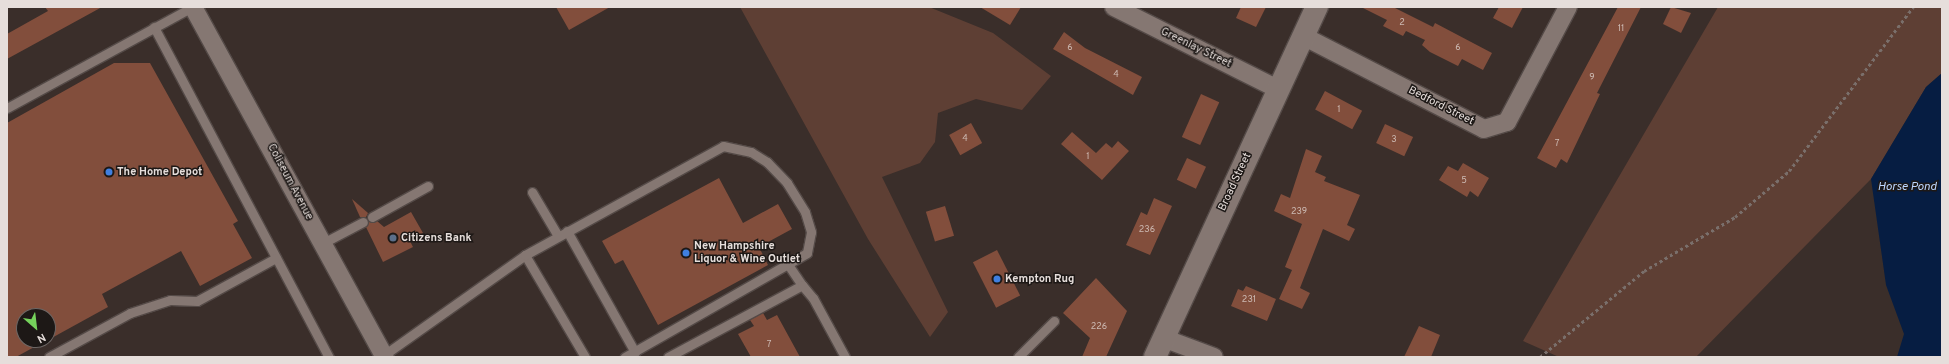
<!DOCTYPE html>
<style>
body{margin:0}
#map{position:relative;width:1949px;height:364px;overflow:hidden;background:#3a2e2a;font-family:Overpass,sans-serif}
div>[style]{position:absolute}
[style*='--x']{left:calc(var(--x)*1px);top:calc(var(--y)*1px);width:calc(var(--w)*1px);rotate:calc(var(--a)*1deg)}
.green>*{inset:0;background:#5e3f34}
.water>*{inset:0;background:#061d42}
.building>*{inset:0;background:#824e3c;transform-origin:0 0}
.path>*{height:2.5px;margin-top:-1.25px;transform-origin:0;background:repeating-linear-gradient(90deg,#7a6f6b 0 3px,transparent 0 6px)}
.roads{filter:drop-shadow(1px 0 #544a47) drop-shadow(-1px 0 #544a47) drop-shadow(0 1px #544a47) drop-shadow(0 -1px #544a47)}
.lane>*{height:9px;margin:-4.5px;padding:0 4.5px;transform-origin:4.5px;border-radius:4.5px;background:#857772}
.street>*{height:18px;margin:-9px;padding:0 9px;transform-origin:9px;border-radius:9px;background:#857772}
.secondary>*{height:22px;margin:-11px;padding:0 11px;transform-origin:11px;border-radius:11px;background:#857772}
.dots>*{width:11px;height:11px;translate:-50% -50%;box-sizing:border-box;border:2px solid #1d1816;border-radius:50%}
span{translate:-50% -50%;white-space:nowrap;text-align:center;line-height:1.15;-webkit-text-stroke:3px #1d1816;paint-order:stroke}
.number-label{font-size:9px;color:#cdbab3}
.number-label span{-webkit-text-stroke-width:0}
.street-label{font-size:11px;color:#e6dedb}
.poi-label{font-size:11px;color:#e6dedb;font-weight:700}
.left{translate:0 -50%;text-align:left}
.water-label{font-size:12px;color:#bbd5fe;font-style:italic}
.frame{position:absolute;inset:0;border:8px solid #e6dedb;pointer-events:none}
.north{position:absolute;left:16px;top:308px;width:40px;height:40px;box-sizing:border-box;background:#1d1816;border:1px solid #6d6765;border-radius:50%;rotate:152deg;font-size:11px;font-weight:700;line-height:16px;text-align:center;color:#e6dedb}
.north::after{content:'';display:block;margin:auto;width:14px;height:18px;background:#75d25b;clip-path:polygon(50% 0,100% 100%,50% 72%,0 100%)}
</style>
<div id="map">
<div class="green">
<i style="clip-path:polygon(740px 7px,929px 7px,993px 33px,1051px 76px,1022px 110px,976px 99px,938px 113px,935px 142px,920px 163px,882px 177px,948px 312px,930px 337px,868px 239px)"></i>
<i style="clip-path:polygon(1718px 7px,1942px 7px,1942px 73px,1926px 87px,1871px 179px,1696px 357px,1559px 357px,1523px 341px)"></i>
</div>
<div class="water">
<i style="clip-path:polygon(1942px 73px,1942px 357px,1897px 357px,1904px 334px,1886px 285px,1871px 179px,1926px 87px)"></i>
</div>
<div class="building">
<i style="clip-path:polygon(45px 7px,102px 7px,7px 59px,7px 34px,48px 11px)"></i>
<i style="clip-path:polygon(556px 7px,610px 7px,569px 30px)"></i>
<i style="clip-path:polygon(980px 7px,1021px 7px,1010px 25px)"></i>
<i style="clip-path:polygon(1241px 7px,1266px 7px,1256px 27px,1236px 18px)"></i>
<i style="clip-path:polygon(1361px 7px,1393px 7px,1433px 27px,1435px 23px,1492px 53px,1483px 70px,1462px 59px,1458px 66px,1430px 52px,1422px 45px,1425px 40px,1406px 31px,1403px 36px,1383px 26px,1387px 20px)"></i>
<i style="clip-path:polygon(1499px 7px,1523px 7px,1512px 28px,1493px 18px)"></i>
<i style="clip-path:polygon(1618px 7px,1641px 7px,1597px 93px,1600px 94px,1567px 163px,1561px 159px,1556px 168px,1537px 158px)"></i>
<i style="clip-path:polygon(1671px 7px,1691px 13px,1681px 33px,1663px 24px)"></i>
<i style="clip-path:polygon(1064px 32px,1085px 48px,1142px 77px,1133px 95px,1053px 49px)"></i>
<i style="clip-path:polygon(114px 63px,150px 63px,238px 221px,233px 224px,252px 258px,200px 286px,181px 251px,102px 294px,108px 307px,48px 340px,48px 316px,24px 316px,24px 340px,47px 340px,16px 357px,7px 357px,7px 123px)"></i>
<i style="left:1325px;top:91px;width:42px;height:21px;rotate:28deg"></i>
<i style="left:1201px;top:94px;width:20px;height:47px;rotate:24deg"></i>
<i style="left:971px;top:123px;width:23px;height:25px;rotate:61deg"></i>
<i style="left:1385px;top:124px;width:31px;height:21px;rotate:25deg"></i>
<i style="clip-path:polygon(1072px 132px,1096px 153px,1106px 143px,1112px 148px,1118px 141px,1129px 151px,1102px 180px,1061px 144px)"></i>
<i style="clip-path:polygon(1306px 149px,1322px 156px,1315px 172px,1326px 177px,1324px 181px,1360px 195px,1347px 225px,1355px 229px,1349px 241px,1323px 229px,1300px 288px,1310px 293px,1302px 309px,1279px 299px,1292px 270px,1285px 267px,1302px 224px,1274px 211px,1281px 194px,1290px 198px)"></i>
<i style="left:1187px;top:158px;width:21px;height:24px;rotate:25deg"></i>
<i style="clip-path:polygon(1463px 163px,1489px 178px,1478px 197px,1470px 191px,1467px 197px,1439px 180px,1448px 166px,1458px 171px)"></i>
<i style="clip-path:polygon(719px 178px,743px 223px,778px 204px,792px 229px,759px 247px,768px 265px,658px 325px,623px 260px,615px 264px,602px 241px)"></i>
<i style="clip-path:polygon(1154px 198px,1172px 206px,1150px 255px,1126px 245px,1141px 212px,1147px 215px)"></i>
<i style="clip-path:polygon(352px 199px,368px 213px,366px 217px,360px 217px)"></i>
<i style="left:945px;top:206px;width:31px;height:20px;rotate:73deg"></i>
<i style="clip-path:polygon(411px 212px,423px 233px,410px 241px,413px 247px,383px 262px,366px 227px,369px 222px,377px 221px,384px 227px)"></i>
<i style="left:997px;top:250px;width:51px;height:27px;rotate:63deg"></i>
<i style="clip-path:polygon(1096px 278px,1127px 311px,1106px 357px,1082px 357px,1090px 338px,1063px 313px)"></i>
<i style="clip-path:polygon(1246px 286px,1276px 299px,1267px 321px,1231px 306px,1238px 289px,1243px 291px)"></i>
<i style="clip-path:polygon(763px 313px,767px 320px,777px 315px,800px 357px,751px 357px,738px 334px,754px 326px,750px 320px)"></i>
<i style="clip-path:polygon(1419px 326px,1440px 335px,1431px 357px,1404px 357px)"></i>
</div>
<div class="path">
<i style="--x:1540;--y:357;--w:135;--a:-39.6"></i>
<i style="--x:1644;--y:271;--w:106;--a:-30.7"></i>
<i style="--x:1735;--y:217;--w:71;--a:-40.4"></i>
<i style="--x:1789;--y:171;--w:206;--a:-52.9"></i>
</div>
<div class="roads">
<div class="lane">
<i style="--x:154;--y:27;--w:374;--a:62.1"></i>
<i style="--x:7;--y:108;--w:211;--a:-28.6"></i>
<i style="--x:532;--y:192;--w:51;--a:59.4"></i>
<i style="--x:372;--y:217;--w:64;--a:-29"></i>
<i style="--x:567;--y:231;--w:139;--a:60.7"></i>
<i style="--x:323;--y:243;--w:45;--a:-27.7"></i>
<i style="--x:525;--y:255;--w:118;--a:59.5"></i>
<i style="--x:789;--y:266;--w:23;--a:56"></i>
<i style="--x:384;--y:355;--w:173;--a:-35.3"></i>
<i style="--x:525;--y:255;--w:226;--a:-28.8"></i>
<i style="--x:723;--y:146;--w:29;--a:12"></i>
<i style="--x:751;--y:152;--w:19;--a:32"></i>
<i style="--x:767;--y:162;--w:29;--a:46"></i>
<i style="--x:787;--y:183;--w:34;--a:58"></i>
<i style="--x:805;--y:212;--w:21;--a:73"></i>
<i style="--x:811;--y:232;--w:21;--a:101"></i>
<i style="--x:807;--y:253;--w:210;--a:150.3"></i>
<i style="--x:49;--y:357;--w:92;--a:-28.5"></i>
<i style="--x:130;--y:313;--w:42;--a:-18"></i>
<i style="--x:170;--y:300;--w:27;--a:2"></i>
<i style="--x:197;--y:301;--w:90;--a:-28.6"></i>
<i style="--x:668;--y:357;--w:152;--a:-28.2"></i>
<i style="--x:802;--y:285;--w:17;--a:50"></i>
<i style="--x:813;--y:298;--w:67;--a:61.5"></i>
<i style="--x:1018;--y:357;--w:51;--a:-45"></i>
</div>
<div class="street">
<i style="--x:193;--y:7;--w:399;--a:61.3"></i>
<i style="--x:1114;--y:7;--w:183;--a:26.6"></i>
<i style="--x:1303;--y:36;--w:203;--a:27.2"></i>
<i style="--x:1484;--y:129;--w:24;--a:-17"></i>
<i style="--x:1507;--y:122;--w:130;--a:-62.1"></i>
<i style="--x:1163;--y:338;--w:54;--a:20.4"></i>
</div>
<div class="secondary">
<i style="--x:1155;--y:357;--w:386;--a:-65.2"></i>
</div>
</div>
<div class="dots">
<i style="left:109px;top:172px;background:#3f7fe0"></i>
<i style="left:393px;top:238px;background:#5c6f8a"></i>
<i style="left:686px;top:253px;background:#3f7fe0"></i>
<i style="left:997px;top:279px;background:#3f7fe0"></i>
</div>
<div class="number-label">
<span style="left:1402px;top:23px">2</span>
<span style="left:1621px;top:29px">11</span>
<span style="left:1070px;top:48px">6</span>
<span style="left:1458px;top:48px">6</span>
<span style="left:1116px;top:75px">4</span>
<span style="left:1592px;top:78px">9</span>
<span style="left:1339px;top:110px">1</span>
<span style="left:965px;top:139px">4</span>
<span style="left:1394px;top:140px">3</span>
<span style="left:1557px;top:144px">7</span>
<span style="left:1088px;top:157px">1</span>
<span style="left:1464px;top:181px">5</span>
<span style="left:1299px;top:212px">239</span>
<span style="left:1147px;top:230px">236</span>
<span style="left:1249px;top:300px">231</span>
<span style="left:1099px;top:327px">226</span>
<span style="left:769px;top:345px">7</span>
</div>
<div class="street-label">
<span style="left:1196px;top:48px;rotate:26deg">Greenlay Street</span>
<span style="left:1441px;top:106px;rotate:27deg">Bedford Street</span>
<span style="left:290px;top:182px;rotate:62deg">Coliseum Avenue</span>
<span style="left:1235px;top:182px;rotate:-65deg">Broad Street</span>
</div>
<div class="poi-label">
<span class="left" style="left:117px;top:172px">The Home Depot</span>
<span class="left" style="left:401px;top:238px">Citizens Bank</span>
<span class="left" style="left:694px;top:253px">New Hampshire<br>Liquor &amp; Wine Outlet</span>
<span class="left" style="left:1005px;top:279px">Kempton Rug</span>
</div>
<div class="water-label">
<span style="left:1907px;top:188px">Horse Pond</span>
</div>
<div class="frame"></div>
<div class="north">N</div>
</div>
